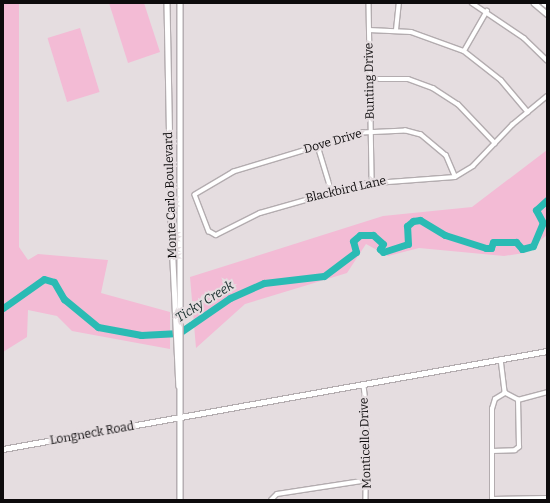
<!DOCTYPE html>
<style>
body{margin:0}
#map{position:relative;width:550px;height:503px;overflow:hidden;background:#e5dde0;font-family:Bitter,serif}
div>[style]{position:absolute}
[style*='--x']{left:calc(var(--x)*1px);top:calc(var(--y)*1px);width:calc(var(--w)*1px);rotate:calc(var(--a)*1deg)}
.green>*{inset:0;background:#f3bbd5;transform-origin:0 0}
.river>*{height:7px;margin:-3.5px;padding:0 3.5px;transform-origin:3.5px;border-radius:3.5px;background:#2abbb4}
.roads{filter:drop-shadow(1px 0 #b3acaf) drop-shadow(-1px 0 #b3acaf) drop-shadow(0 1px #b3acaf) drop-shadow(0 -1px #b3acaf)}
.street>*{height:3.5px;margin:-1.75px;padding:0 1.75px;transform-origin:1.75px;border-radius:1.75px;background:#fff}
.secondary>*{height:4.5px;margin:-2.25px;padding:0 2.25px;transform-origin:2.25px;border-radius:2.25px;background:#fff}
span{translate:-50% -50%;white-space:nowrap;text-align:center;line-height:1.15;-webkit-text-stroke:4px #e5dde0;paint-order:stroke}
.street-label{font-size:12px;color:#0d0b0c}
.water-label{font-size:13px;color:#172e2c;font-style:italic}
.frame{position:absolute;inset:0;border:4px solid #0d0b0c;pointer-events:none}
</style>
<div id="map">
<div class="green">
<i style="clip-path:polygon(3px 3px,19px 3px,19px 247px,28px 260px,38px 254px,108px 260px,101px 293px,170px 312px,170px 349px,72px 331px,57px 316px,28px 310px,27px 337px,3px 352px)"></i>
<i style="clip-path:polygon(109px 3px,144px 3px,160px 52px,128px 63px)"></i>
<i style="left:80px;top:28px;width:67px;height:34px;rotate:73deg"></i>
<i style="clip-path:polygon(547px 150px,547px 235px,524px 253px,504px 256px,419px 248px,388px 256px,366px 244px,347px 273px,245px 304px,196px 348px,190px 277px,383px 216px,472px 207px)"></i>
</div>
<div class="river">
<i style="--x:3;--y:308;--w:50;--a:-35.3"></i>
<i style="--x:44;--y:279;--w:10;--a:17"></i>
<i style="--x:54;--y:282;--w:20;--a:60"></i>
<i style="--x:64;--y:299;--w:44;--a:39.5"></i>
<i style="--x:98;--y:327;--w:44;--a:10.5"></i>
<i style="--x:141;--y:335;--w:38;--a:-3"></i>
<i style="--x:179;--y:333;--w:62;--a:-34.5"></i>
<i style="--x:230;--y:298;--w:37;--a:-24"></i>
<i style="--x:264;--y:283;--w:60;--a:-6.7"></i>
<i style="--x:324;--y:276;--w:40;--a:-37"></i>
<i style="--x:356;--y:252;--w:11;--a:-105"></i>
<i style="--x:353;--y:241;--w:9;--a:-41"></i>
<i style="--x:360;--y:235;--w:13;--a:0"></i>
<i style="--x:373;--y:235;--w:13;--a:42"></i>
<i style="--x:383;--y:244;--w:6;--a:121"></i>
<i style="--x:380;--y:249;--w:4;--a:45"></i>
<i style="--x:383;--y:252;--w:26;--a:-18"></i>
<i style="--x:408;--y:244;--w:18;--a:-93"></i>
<i style="--x:407;--y:226;--w:8;--a:-40"></i>
<i style="--x:413;--y:221;--w:7;--a:-8"></i>
<i style="--x:420;--y:220;--w:29;--a:31"></i>
<i style="--x:445;--y:235;--w:43;--a:17.6"></i>
<i style="--x:486;--y:248;--w:5;--a:0"></i>
<i style="--x:491;--y:248;--w:6;--a:-72"></i>
<i style="--x:493;--y:242;--w:23;--a:0"></i>
<i style="--x:516;--y:242;--w:9;--a:49"></i>
<i style="--x:522;--y:249;--w:11;--a:-15"></i>
<i style="--x:533;--y:246;--w:25;--a:-67"></i>
<i style="--x:543;--y:223;--w:15;--a:-118"></i>
<i style="--x:536;--y:210;--w:15;--a:-42"></i>
</div>
<div class="roads">
<div class="street">
<i style="--x:369;--y:3;--w:179;--a:89"></i>
<i style="--x:472;--y:3;--w:63;--a:33.9"></i>
<i style="--x:524;--y:38;--w:32;--a:44"></i>
<i style="--x:369;--y:30;--w:42;--a:2.7"></i>
<i style="--x:411;--y:32;--w:56;--a:19.7"></i>
<i style="--x:464;--y:51;--w:47;--a:38.1"></i>
<i style="--x:501;--y:80;--w:42;--a:49.8"></i>
<i style="--x:396;--y:30;--w:27;--a:-84"></i>
<i style="--x:464;--y:51;--w:46;--a:-60.1"></i>
<i style="--x:370;--y:79;--w:38;--a:0"></i>
<i style="--x:408;--y:79;--w:27;--a:20"></i>
<i style="--x:433;--y:88;--w:30;--a:33"></i>
<i style="--x:458;--y:104;--w:54;--a:46.5"></i>
<i style="--x:318;--y:146;--w:48;--a:73.1"></i>
<i style="--x:455;--y:177;--w:23;--a:-113"></i>
<i style="--x:446;--y:156;--w:33;--a:-140"></i>
<i style="--x:421;--y:135;--w:16;--a:-165"></i>
<i style="--x:406;--y:131;--w:43;--a:177.3"></i>
<i style="--x:363;--y:133;--w:135;--a:163.2"></i>
<i style="--x:234;--y:172;--w:45;--a:149.5"></i>
<i style="--x:195;--y:195;--w:39;--a:69"></i>
<i style="--x:209;--y:231;--w:8;--a:30"></i>
<i style="--x:216;--y:235;--w:49;--a:-26.6"></i>
<i style="--x:260;--y:213;--w:106;--a:-15.9"></i>
<i style="--x:362;--y:184;--w:93;--a:-4.3"></i>
<i style="--x:455;--y:177;--w:21;--a:-31"></i>
<i style="--x:473;--y:166;--w:57;--a:-46.4"></i>
<i style="--x:512;--y:125;--w:45;--a:-39.6"></i>
<i style="--x:501;--y:359;--w:34;--a:83"></i>
<i style="--x:364;--y:386;--w:26;--a:83"></i>
<i style="--x:367;--y:412;--w:88;--a:90.7"></i>
<i style="--x:518;--y:400;--w:30;--a:-15"></i>
<i style="--x:492;--y:451;--w:23;--a:-2"></i>
<i style="--x:515;--y:450;--w:5;--a:-37"></i>
<i style="--x:519;--y:447;--w:47;--a:-91.2"></i>
<i style="--x:518;--y:400;--w:15;--a:-152"></i>
<i style="--x:492;--y:499;--w:55;--a:-1"></i>
<i style="--x:271;--y:500;--w:8;--a:-45"></i>
<i style="--x:277;--y:494;--w:92;--a:-8.7"></i>
<i style="--x:492;--y:500;--w:91;--a:-90"></i>
<i style="--x:492;--y:409;--w:10;--a:-73"></i>
<i style="--x:495;--y:399;--w:12;--a:-31"></i>
</div>
<div class="secondary">
<i style="--x:167;--y:3;--w:216;--a:88.9"></i>
<i style="--x:171;--y:219;--w:167;--a:87.3"></i>
<i style="--x:180;--y:3;--w:497;--a:90"></i>
<i style="--x:534;--y:3;--w:17;--a:40"></i>
<i style="--x:544;--y:3;--w:4;--a:34"></i>
<i style="--x:3;--y:449;--w:553;--a:-10.21"></i>
</div>
</div>
<div class="street-label">
<span style="left:370px;top:81px;rotate:-91deg">Bunting Drive</span>
<span style="left:333px;top:142px;rotate:-16deg">Dove Drive</span>
<span style="left:346px;top:190px;rotate:-13deg">Blackbird Lane</span>
<span style="left:171px;top:195px;rotate:-92deg">Monte Carlo Boulevard</span>
<span style="left:92px;top:434px;rotate:-10deg">Longneck Road</span>
<span style="left:366px;top:443px;rotate:-92deg">Monticello Drive</span>
</div>
<div class="water-label">
<span style="left:205px;top:302px;rotate:-32deg">Ticky Creek</span>
</div>
<div class="frame"></div>
</div>
